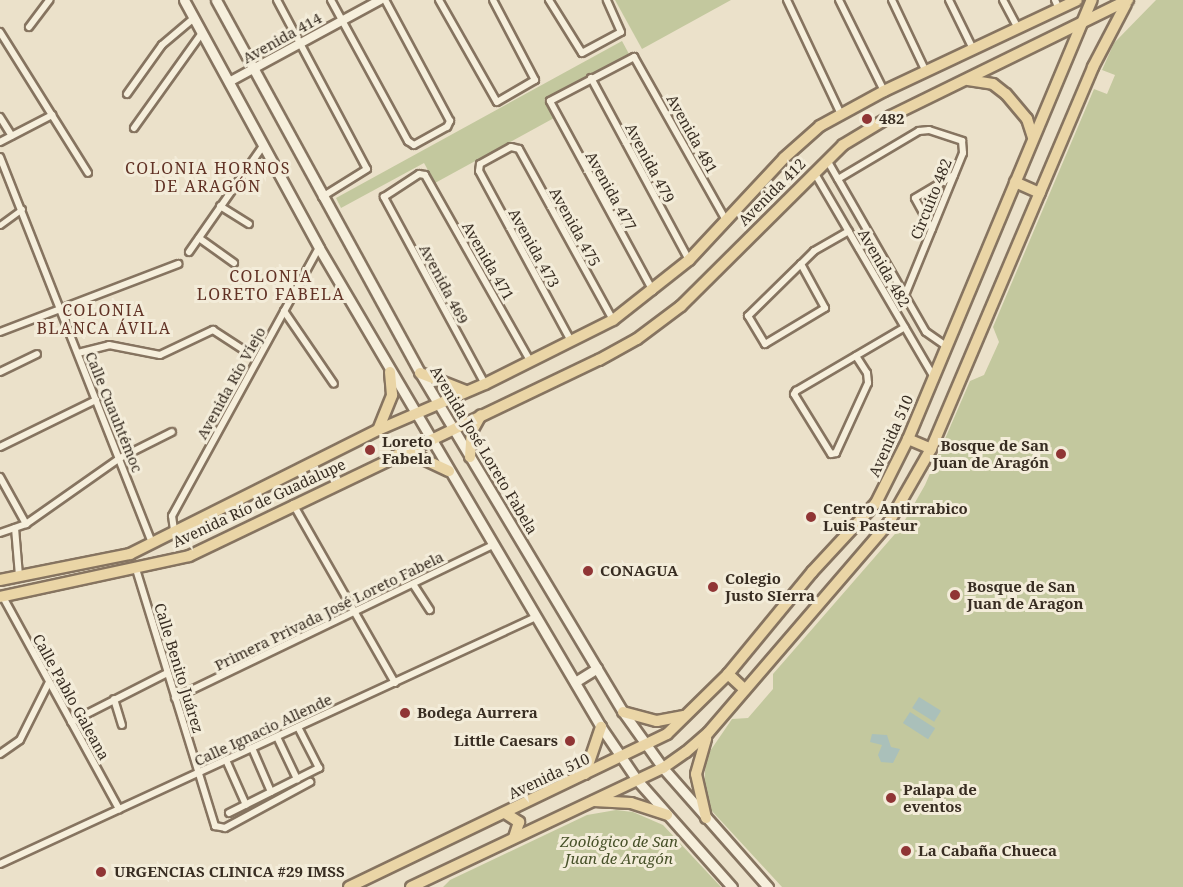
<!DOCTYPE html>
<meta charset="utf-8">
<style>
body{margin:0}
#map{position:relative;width:1183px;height:887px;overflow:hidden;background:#ebe1ca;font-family:"Noto Serif",serif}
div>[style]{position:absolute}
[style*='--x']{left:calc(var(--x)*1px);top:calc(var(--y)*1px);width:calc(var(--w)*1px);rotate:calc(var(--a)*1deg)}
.green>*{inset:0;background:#c3c89e}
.water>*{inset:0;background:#aac0ba;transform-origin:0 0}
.roads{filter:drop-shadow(2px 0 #867460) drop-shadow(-2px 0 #867460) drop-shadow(0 2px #867460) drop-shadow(0 -2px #867460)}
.pedestrian>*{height:4.5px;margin:-2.25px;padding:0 2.25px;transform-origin:2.25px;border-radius:2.25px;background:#f6efdc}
.minor>*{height:6px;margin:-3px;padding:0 3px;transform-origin:3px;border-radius:3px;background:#f6efdc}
.tertiary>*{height:8px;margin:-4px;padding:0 4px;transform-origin:4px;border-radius:4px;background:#f6efdc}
.secondary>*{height:9px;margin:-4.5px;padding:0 4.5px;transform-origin:4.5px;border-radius:4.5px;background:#f6efdc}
.primary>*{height:10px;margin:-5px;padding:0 5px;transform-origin:5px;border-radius:5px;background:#ead5a6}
.dots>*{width:16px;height:16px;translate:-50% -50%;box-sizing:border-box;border:3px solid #f3ecd9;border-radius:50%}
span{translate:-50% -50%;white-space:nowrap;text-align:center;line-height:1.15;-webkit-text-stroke:6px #f3ecd9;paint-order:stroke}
.street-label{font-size:15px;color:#382d22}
.poi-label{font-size:15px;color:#382d22;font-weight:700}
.left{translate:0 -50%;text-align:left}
.right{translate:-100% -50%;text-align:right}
.park-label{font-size:15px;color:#48522a;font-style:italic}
.neighbourhood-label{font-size:16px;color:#613225;letter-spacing:1.5px}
</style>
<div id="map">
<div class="green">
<i style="clip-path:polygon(615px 0,731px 0,642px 49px)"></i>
<i style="clip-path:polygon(1156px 0,1183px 0,1183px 887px,782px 887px,711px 810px,704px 786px,706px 757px,732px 719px,748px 718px,773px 689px,773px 674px,901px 527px,925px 485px,970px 381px,984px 375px,999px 342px,993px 327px,1094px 89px,1107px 94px,1115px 75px,1102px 70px,1114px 43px)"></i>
<i style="clip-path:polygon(622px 41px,629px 54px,544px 100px,554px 118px,435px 183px,424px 163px,341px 208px,336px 198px)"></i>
<i style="clip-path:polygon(616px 810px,633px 812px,663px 825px,721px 887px,435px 887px,443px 887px,450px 880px,587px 815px)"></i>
</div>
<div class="water">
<i style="left:919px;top:697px;width:26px;height:13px;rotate:32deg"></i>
<i style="left:910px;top:712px;width:30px;height:13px;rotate:33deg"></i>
<i style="clip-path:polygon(872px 734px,887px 735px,891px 747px,900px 749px,893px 763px,881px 762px,878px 755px,882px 745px,870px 742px)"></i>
</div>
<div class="roads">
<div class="pedestrian">
<i style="--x:0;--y:225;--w:27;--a:-36"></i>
</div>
<div class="minor">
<i style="--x:277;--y:0;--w:191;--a:62"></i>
<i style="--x:367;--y:169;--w:53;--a:148.1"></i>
<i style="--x:331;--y:0;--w:161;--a:61.4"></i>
<i style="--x:408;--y:141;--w:7;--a:34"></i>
<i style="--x:414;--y:145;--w:38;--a:-29"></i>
<i style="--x:447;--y:127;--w:7;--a:-63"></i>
<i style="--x:450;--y:121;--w:137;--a:-118.2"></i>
<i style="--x:439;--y:0;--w:117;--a:60.4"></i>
<i style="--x:497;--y:102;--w:44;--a:-30.1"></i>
<i style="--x:535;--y:80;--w:90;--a:-117.7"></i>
<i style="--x:549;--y:0;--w:62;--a:58.1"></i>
<i style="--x:582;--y:53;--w:44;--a:-28.3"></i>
<i style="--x:621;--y:32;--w:35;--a:-114"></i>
<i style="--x:787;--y:0;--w:126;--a:64.7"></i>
<i style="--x:839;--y:0;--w:102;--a:63.7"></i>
<i style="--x:892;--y:0;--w:80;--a:64.7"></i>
<i style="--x:949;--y:0;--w:55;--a:63.9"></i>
<i style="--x:1003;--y:0;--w:32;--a:62"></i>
<i style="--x:1055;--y:0;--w:10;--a:66"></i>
<i style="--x:29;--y:27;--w:34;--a:-53"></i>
<i style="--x:0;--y:32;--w:166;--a:58"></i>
<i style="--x:591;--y:78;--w:207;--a:61.7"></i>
<i style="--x:127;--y:94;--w:60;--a:-54.5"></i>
<i style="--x:162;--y:45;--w:42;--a:-40.2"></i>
<i style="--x:0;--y:117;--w:22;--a:58"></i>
<i style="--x:134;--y:128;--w:117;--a:-54.4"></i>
<i style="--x:0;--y:142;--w:59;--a:-27.4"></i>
<i style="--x:0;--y:157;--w:414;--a:68.5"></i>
<i style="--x:827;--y:160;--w:198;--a:60.1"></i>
<i style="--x:926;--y:332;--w:24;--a:35"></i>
<i style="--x:814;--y:172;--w:236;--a:59.7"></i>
<i style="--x:838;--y:179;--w:94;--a:-30.7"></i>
<i style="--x:919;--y:131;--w:10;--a:-6"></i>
<i style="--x:929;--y:130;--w:35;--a:18"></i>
<i style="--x:962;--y:141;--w:12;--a:85"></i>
<i style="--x:963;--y:153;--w:153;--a:112.2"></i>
<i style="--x:220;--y:206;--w:34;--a:32"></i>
<i style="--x:932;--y:229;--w:35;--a:-119"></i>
<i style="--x:915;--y:198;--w:45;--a:-30.5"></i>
<i style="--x:199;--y:238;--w:43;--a:35.5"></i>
<i style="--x:189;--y:252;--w:129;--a:-55.1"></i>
<i style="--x:801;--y:264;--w:50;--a:61.4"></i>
<i style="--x:825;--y:308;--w:70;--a:149"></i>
<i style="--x:765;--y:344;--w:33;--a:-121"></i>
<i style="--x:748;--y:316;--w:74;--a:-44.5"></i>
<i style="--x:801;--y:264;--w:18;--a:-45"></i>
<i style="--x:814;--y:251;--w:40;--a:-29.7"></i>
<i style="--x:653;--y:291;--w:216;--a:-118.5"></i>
<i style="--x:550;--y:101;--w:95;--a:-27.6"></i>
<i style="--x:634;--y:57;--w:189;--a:60.6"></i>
<i style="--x:284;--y:311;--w:88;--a:55.6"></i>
<i style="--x:0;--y:332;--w:191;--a:-20.9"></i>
<i style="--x:571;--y:341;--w:193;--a:-118.4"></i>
<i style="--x:479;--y:171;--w:7;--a:-82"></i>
<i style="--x:480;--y:164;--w:35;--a:-29"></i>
<i style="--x:511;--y:147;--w:8;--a:14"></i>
<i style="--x:519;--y:149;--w:195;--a:61.2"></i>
<i style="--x:78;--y:353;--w:32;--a:-14"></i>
<i style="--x:109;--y:345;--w:52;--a:11.1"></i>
<i style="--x:160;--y:355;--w:59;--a:-25.3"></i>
<i style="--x:213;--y:330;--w:44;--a:33"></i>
<i style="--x:856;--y:356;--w:20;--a:57"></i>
<i style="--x:867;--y:373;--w:10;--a:84"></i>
<i style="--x:868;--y:383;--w:77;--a:114.6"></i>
<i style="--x:836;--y:453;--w:5;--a:169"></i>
<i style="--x:831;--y:454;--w:70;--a:-121.7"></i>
<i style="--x:794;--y:394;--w:4;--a:-56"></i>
<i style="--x:796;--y:391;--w:126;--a:-30.4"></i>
<i style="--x:0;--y:372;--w:41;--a:-25.9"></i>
<i style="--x:485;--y:384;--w:213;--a:-118.4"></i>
<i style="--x:384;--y:197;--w:42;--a:-33.3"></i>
<i style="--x:419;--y:174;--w:6;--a:9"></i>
<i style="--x:425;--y:175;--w:215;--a:60.5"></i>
<i style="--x:0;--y:447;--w:107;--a:-26.1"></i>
<i style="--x:0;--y:477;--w:54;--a:61"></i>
<i style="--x:293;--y:504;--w:206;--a:60.3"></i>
<i style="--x:15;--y:528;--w:48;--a:85.2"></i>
<i style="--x:174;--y:530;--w:14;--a:-98"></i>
<i style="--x:172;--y:516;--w:306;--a:-61.3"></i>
<i style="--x:0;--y:533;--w:28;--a:-19"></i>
<i style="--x:26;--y:524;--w:115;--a:-35.1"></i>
<i style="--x:120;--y:458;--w:58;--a:-26.6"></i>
<i style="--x:136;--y:569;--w:269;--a:72.9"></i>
<i style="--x:215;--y:826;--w:10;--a:11"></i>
<i style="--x:225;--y:828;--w:97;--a:-28.4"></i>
<i style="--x:413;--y:584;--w:31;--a:57"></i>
<i style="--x:3;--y:597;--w:242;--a:61.3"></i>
<i style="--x:175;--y:698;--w:353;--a:-25.7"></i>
<i style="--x:114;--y:699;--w:27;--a:73"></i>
<i style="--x:71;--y:722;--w:108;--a:-27"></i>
<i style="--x:277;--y:737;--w:47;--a:64.5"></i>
<i style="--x:252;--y:748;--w:48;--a:66.6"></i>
<i style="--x:0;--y:754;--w:24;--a:-35"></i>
<i style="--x:20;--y:740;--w:65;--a:-63.4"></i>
<i style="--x:226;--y:760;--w:49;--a:66"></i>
<i style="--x:229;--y:813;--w:101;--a:-26.6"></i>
<i style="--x:319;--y:768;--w:46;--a:-117.1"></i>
<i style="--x:0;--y:864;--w:590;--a:-24.74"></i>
</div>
<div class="tertiary">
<i style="--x:229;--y:82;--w:172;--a:-28.5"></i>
</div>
<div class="secondary">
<i style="--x:184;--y:0;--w:282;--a:61.4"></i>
<i style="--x:319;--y:248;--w:556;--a:59.51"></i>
<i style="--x:601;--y:727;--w:64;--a:55.8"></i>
<i style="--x:637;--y:780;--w:143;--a:48.4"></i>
<i style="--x:216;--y:0;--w:425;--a:61.3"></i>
<i style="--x:420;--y:373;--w:395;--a:59.1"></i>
<i style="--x:623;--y:712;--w:69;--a:54.5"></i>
<i style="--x:663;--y:768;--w:159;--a:48.6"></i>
<i style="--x:575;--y:682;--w:26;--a:-32"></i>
</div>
<div class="primary">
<i style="--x:968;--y:80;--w:25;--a:9"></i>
<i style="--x:993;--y:84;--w:16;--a:38"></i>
<i style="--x:1006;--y:94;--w:33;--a:50"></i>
<i style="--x:1027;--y:119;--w:20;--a:72"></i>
<i style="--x:1015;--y:182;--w:27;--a:24"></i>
<i style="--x:420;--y:373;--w:49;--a:21.4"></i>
<i style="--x:378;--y:430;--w:38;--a:-68"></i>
<i style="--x:392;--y:395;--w:23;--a:-95"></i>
<i style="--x:908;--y:439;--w:25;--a:23"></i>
<i style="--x:397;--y:455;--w:24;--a:7"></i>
<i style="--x:421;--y:458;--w:31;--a:25"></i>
<i style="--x:470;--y:457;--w:26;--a:-86"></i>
<i style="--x:472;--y:431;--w:18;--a:-61"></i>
<i style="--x:0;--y:580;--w:133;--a:-11.3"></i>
<i style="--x:130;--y:554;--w:277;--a:-26.6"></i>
<i style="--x:378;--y:430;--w:116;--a:-23.3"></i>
<i style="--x:485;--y:384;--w:143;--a:-26.6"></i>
<i style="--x:613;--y:320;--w:97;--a:-38.3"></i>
<i style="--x:689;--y:260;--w:139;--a:-47"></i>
<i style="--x:784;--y:158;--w:48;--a:-41.6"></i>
<i style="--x:820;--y:126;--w:73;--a:-28.7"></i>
<i style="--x:884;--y:91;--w:213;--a:-25.2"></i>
<i style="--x:0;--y:597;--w:193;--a:-12.2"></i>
<i style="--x:189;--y:556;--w:454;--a:-25.6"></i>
<i style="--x:599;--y:360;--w:43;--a:-28.9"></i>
<i style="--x:637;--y:339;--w:55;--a:-36.9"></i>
<i style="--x:681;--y:306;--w:228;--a:-44.8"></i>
<i style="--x:843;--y:145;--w:56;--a:-31.1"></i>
<i style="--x:891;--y:116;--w:264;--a:-26.1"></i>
<i style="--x:728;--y:674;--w:23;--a:43"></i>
<i style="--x:623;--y:712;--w:35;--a:15"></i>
<i style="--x:657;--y:721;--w:26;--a:-11"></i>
<i style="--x:585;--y:774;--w:50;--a:-71.2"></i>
<i style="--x:594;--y:801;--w:37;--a:3"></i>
<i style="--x:631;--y:803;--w:38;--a:18"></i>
<i style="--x:505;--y:813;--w:17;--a:33"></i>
<i style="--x:519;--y:822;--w:16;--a:108"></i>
<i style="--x:706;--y:818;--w:45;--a:-102.8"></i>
<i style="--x:696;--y:774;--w:37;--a:-74"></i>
<i style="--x:349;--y:887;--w:353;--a:-25.7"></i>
<i style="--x:667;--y:734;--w:86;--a:-44.5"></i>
<i style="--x:728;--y:674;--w:132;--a:-50.5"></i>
<i style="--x:812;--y:572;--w:94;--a:-47.2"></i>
<i style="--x:876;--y:503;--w:72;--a:-63.4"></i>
<i style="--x:908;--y:439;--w:476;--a:-67.3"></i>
<i style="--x:411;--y:887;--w:279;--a:-25.3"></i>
<i style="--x:663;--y:768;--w:28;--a:-35"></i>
<i style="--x:686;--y:752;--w:29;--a:-41"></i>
<i style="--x:708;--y:733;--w:276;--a:-49.3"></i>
<i style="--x:888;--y:524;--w:86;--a:-60.2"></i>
<i style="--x:931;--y:449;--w:415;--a:-67"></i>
<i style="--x:1093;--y:67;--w:71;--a:-62.4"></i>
</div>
</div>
<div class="dots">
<i style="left:867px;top:119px;background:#903535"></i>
<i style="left:370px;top:450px;background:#903535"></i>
<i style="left:1061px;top:454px;background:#903535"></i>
<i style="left:811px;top:517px;background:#903535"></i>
<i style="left:588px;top:571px;background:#903535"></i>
<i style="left:713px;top:587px;background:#903535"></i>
<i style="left:955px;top:595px;background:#903535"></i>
<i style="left:405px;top:713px;background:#903535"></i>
<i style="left:570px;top:741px;background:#903535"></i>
<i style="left:891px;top:798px;background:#903535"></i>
<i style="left:906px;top:851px;background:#903535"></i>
<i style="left:101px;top:872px;background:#903535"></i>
</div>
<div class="street-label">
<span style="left:282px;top:38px;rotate:-29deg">Avenida 414</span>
<span style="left:692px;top:134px;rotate:61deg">Avenida 481</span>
<span style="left:650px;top:163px;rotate:62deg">Avenida 479</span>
<span style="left:611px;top:191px;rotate:61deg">Avenida 477</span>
<span style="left:772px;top:192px;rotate:-45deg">Avenida 412</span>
<span style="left:931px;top:199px;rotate:-68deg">Circuito 482</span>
<span style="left:575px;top:227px;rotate:61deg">Avenida 475</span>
<span style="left:534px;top:248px;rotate:61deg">Avenida 473</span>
<span style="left:488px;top:261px;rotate:60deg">Avenida 471</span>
<span style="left:884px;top:268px;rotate:60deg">Avenida 482</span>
<span style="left:444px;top:284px;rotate:62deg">Avenida 469</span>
<span style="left:231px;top:383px;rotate:-61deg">Avenida Río Viejo</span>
<span style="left:114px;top:412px;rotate:68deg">Calle Cuauhtémoc</span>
<span style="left:891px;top:436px;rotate:-66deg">Avenida 510</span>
<span style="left:484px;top:450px;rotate:59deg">Avenida José Loreto Fabela</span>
<span style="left:259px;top:503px;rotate:-25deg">Avenida Río de Guadalupe</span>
<span style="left:329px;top:611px;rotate:-26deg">Primera Privada José Loreto Fabela</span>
<span style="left:179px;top:668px;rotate:73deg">Calle Benito Juárez</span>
<span style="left:71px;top:697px;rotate:61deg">Calle Pablo Galeana</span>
<span style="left:263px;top:730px;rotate:-25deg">Calle Ignacio Allende</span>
<span style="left:549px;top:776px;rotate:-25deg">Avenida 510</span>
</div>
<div class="poi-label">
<span class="left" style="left:879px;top:119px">482</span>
<span class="left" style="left:382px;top:450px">Loreto<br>Fabela</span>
<span class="right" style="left:1049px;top:454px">Bosque de San<br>Juan de Aragón</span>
<span class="left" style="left:823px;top:517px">Centro Antirrabico<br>Luis Pasteur</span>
<span class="left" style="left:600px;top:571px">CONAGUA</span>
<span class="left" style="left:725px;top:587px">Colegio<br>Justo SIerra</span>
<span class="left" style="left:967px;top:595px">Bosque de San<br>Juan de Aragon</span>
<span class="left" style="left:417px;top:713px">Bodega Aurrera</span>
<span class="right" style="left:558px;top:741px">Little Caesars</span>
<span class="left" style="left:903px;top:798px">Palapa de<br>eventos</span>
<span class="left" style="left:918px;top:851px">La Cabaña Chueca</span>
<span class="left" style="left:114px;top:872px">URGENCIAS CLINICA #29 IMSS</span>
</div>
<div class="park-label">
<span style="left:619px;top:850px">Zoológico de San<br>Juan de Aragón</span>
</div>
<div class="neighbourhood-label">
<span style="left:208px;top:177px">COLONIA HORNOS<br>DE ARAGÓN</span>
<span style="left:271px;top:285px">COLONIA<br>LORETO FABELA</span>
<span style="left:104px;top:319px">COLONIA<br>BLANCA ÁVILA</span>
</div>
</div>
